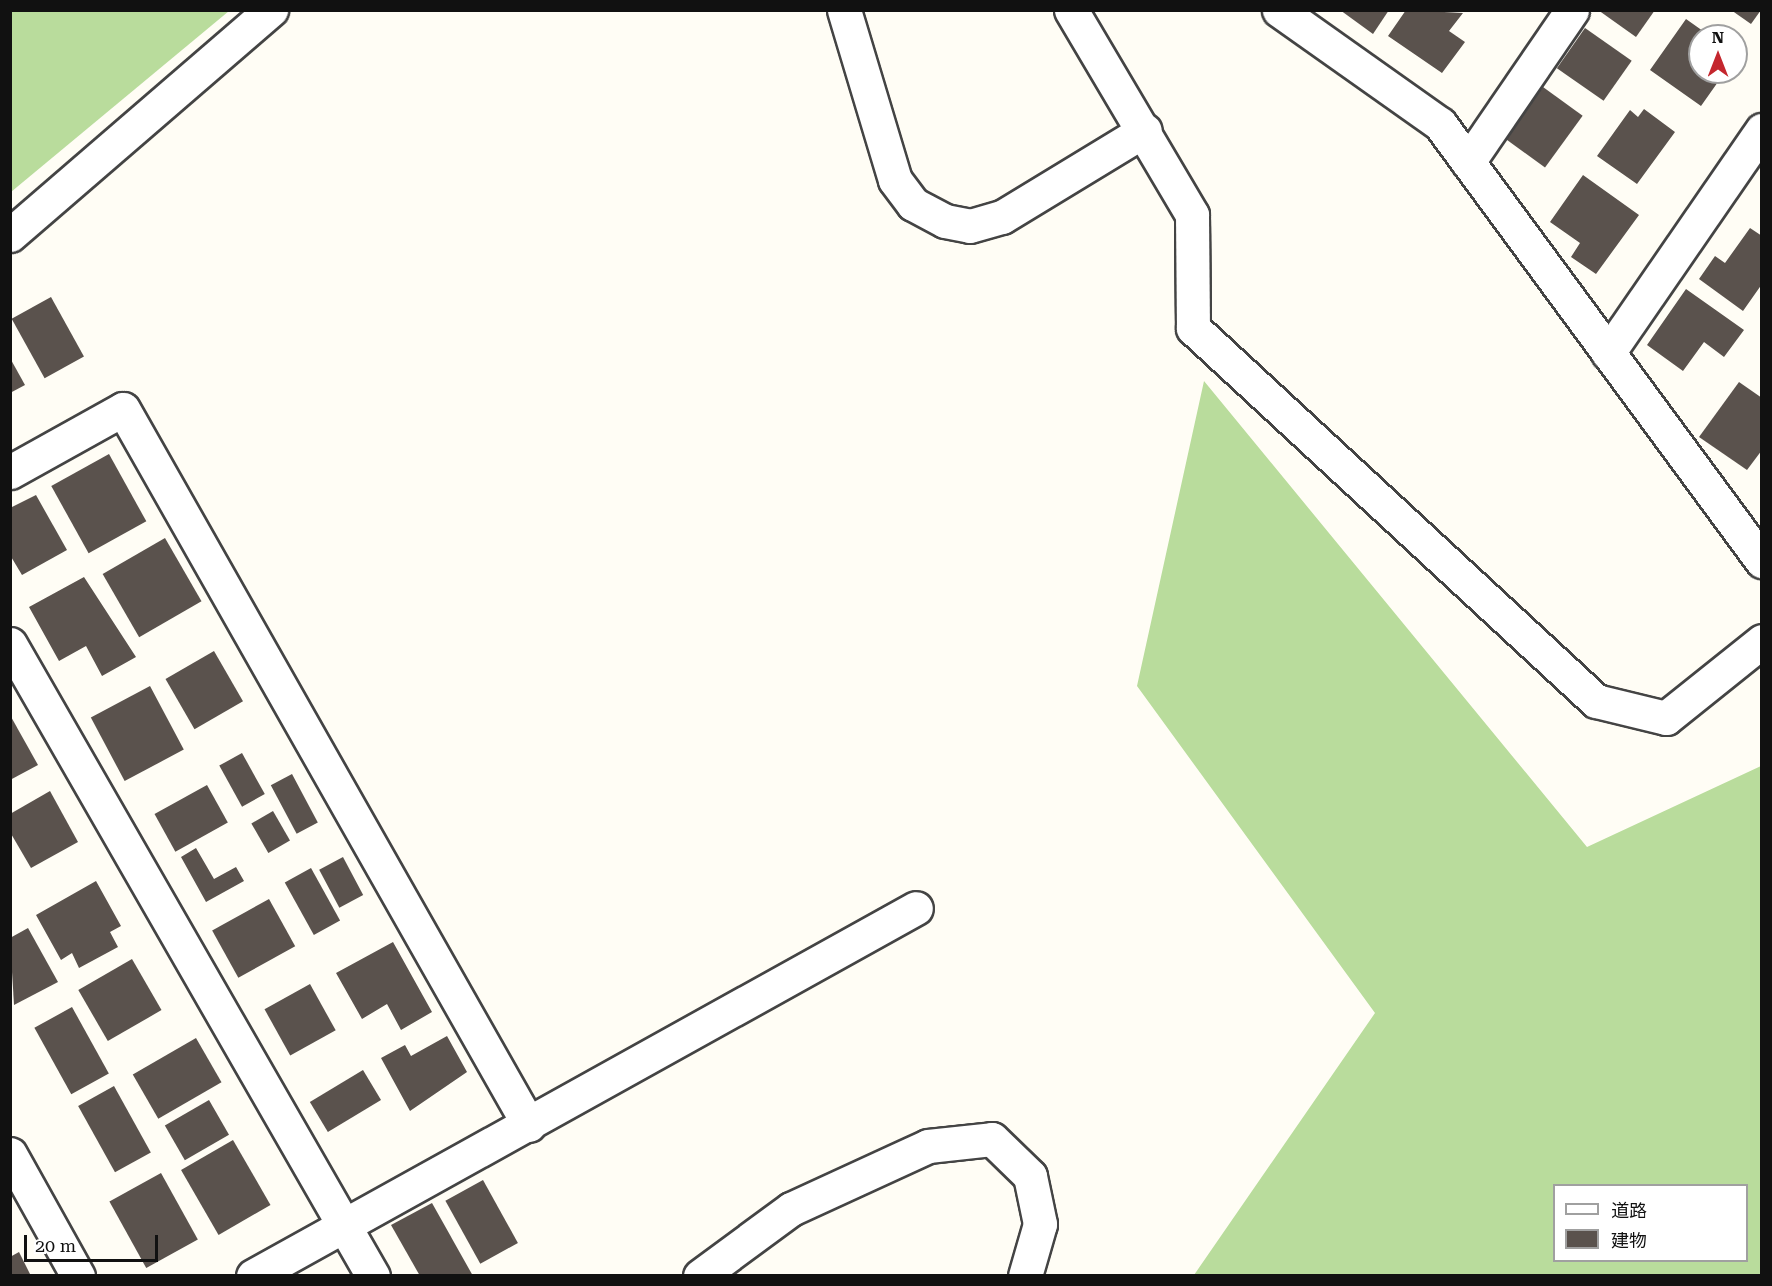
<!DOCTYPE html>
<meta charset="utf-8">
<style>
body{margin:0}
#map{position:relative;width:1772px;height:1286px;overflow:hidden;background:#fffdf5;font-family:"Roboto Serif","Noto Sans JP",serif}
div>[style]{position:absolute}
[style*='--x']{left:calc(var(--x)*1px);top:calc(var(--y)*1px);width:calc(var(--w)*1px);rotate:calc(var(--a)*1deg)}
.forest>*{inset:0;background:#b9dc9c}
.building>*{inset:0;background:#5a524d;transform-origin:0 0}
.roads{filter:drop-shadow(2px 0 #444) drop-shadow(-2px 0 #444) drop-shadow(0 2px #444) drop-shadow(0 -2px #444)}
.minor>*{height:33px;margin:-16.5px;padding:0 16.5px;transform-origin:16.5px;border-radius:16.5px;background:#fff}
span{translate:-50% -50%;white-space:nowrap;text-align:center;line-height:1.15;-webkit-text-stroke:6px #fff;paint-order:stroke}
.frame{position:absolute;inset:0;border:12px solid #111;pointer-events:none}
.legend{position:absolute;left:1553px;top:1184px;width:195px;height:78px;box-sizing:border-box;background:#fff;border:2px solid #a0a0a0;margin:0;padding:8px 10px;list-style:none;font-size:18px;color:#111}
.legend li{display:flex;align-items:center;gap:12px;height:30px}
.legend b{width:30px;border:2px solid #a0a0a0}
.north{position:absolute;left:1688px;top:24px;width:60px;height:60px;box-sizing:border-box;background:#fff;border:2px solid #a0a0a0;border-radius:50%;rotate:0deg;font-size:16px;font-weight:700;line-height:24px;text-align:center;color:#111}
.north::after{content:'';display:block;margin:auto;width:21px;height:27px;background:#c4262e;clip-path:polygon(50% 0,100% 100%,50% 72%,0 100%)}
.scale{position:absolute;left:24px;top:1235px;width:134px;height:27px;box-sizing:border-box;border:3px solid #111;border-top:0;padding-left:8px;font-size:18px;line-height:21px;white-space:nowrap;color:#111;-webkit-text-stroke:4px #fff;paint-order:stroke}
</style>
<div id="map">
<div class="forest">
<i style="clip-path:polygon(11px 10px,229px 10px,229px 11px,11px 192px)"></i>
<i style="clip-path:polygon(evenodd,1204px 381px,1587px 847px,1761px 766px,1761px 1275px,1194px 1275px,1375px 1013px,1137px 686px,1204px 381px,1554px 1186px,1746px 1186px,1746px 1260px,1554px 1260px,1554px 1186px)"></i>
</div>
<div class="building">
<i style="clip-path:polygon(1340px 10px,1389px 10px,1373px 34px)"></i>
<i style="clip-path:polygon(1406px 10px,1463px 13px,1449px 31px,1465px 42px,1442px 73px,1388px 36px)"></i>
<i style="clip-path:polygon(1598px 10px,1655px 10px,1636px 37px)"></i>
<i style="clip-path:polygon(1731px 10px,1761px 10px,1751px 24px)"></i>
<i style="clip-path:polygon(1686px 19px,1710px 36px,1700px 36px,1700px 72px,1725px 72px,1701px 106px,1650px 70px)"></i>
<i style="left:1585px;top:28px;width:57px;height:49px;rotate:35deg"></i>
<i style="left:1543px;top:87px;width:49px;height:64px;rotate:36deg"></i>
<i style="clip-path:polygon(1644px 109px,1675px 132px,1637px 184px,1597px 156px,1630px 110px,1638px 117px)"></i>
<i style="clip-path:polygon(1583px 175px,1639px 215px,1596px 274px,1571px 257px,1580px 243px,1550px 222px)"></i>
<i style="clip-path:polygon(1750px 228px,1762px 236px,1762px 284px,1743px 311px,1699px 279px,1715px 256px,1725px 263px)"></i>
<i style="clip-path:polygon(1686px 289px,1744px 330px,1724px 357px,1704px 342px,1683px 371px,1647px 345px)"></i>
<i style="left:51px;top:297px;width:68px;height:45px;rotate:61deg"></i>
<i style="clip-path:polygon(10px 358px,25px 385px,10px 393px)"></i>
<i style="clip-path:polygon(1739px 382px,1762px 398px,1762px 450px,1747px 470px,1699px 437px)"></i>
<i style="left:109px;top:454px;width:77px;height:66px;rotate:61deg"></i>
<i style="clip-path:polygon(36px 495px,67px 550px,22px 575px,10px 555px,10px 508px)"></i>
<i style="left:165px;top:538px;width:73px;height:72px;rotate:60deg"></i>
<i style="clip-path:polygon(84px 577px,136px 657px,102px 676px,86px 646px,59px 661px,29px 607px)"></i>
<i style="left:214px;top:651px;width:58px;height:56px;rotate:60deg"></i>
<i style="left:150px;top:686px;width:72px;height:67px;rotate:62deg"></i>
<i style="clip-path:polygon(10px 715px,38px 765px,10px 780px)"></i>
<i style="left:242px;top:753px;width:47px;height:26px;rotate:61deg"></i>
<i style="left:292px;top:774px;width:55px;height:24px;rotate:62deg"></i>
<i style="left:207px;top:785px;width:43px;height:60px;rotate:61deg"></i>
<i style="clip-path:polygon(50px 791px,78px 842px,31px 868px,10px 832px,10px 814px)"></i>
<i style="left:273px;top:811px;width:34px;height:25px;rotate:60deg"></i>
<i style="clip-path:polygon(196px 848px,214px 879px,236px 867px,244px 881px,206px 902px,181px 857px)"></i>
<i style="left:343px;top:857px;width:43px;height:27px;rotate:62deg"></i>
<i style="left:311px;top:868px;width:60px;height:30px;rotate:61deg"></i>
<i style="clip-path:polygon(96px 881px,121px 926px,110px 932px,118px 947px,79px 968px,72px 953px,61px 960px,36px 915px)"></i>
<i style="left:269px;top:899px;width:54px;height:65px;rotate:61deg"></i>
<i style="clip-path:polygon(28px 928px,58px 982px,14px 1005px,10px 938px)"></i>
<i style="clip-path:polygon(393px 942px,432px 1012px,401px 1030px,387px 1004px,362px 1019px,336px 973px)"></i>
<i style="left:132px;top:959px;width:59px;height:62px;rotate:60deg"></i>
<i style="left:310px;top:984px;width:53px;height:52px;rotate:61deg"></i>
<i style="left:72px;top:1007px;width:76px;height:43px;rotate:61deg"></i>
<i style="clip-path:polygon(447px 1036px,467px 1072px,410px 1111px,381px 1058px,405px 1045px,411px 1056px)"></i>
<i style="left:196px;top:1038px;width:51px;height:73px;rotate:60deg"></i>
<i style="left:363px;top:1070px;width:35px;height:62px;rotate:59deg"></i>
<i style="left:114px;top:1086px;width:76px;height:41px;rotate:61deg"></i>
<i style="left:209px;top:1100px;width:40px;height:51px;rotate:60deg"></i>
<i style="left:233px;top:1140px;width:75px;height:60px;rotate:60deg"></i>
<i style="left:161px;top:1173px;width:76px;height:59px;rotate:61deg"></i>
<i style="left:483px;top:1180px;width:72px;height:43px;rotate:61deg"></i>
<i style="clip-path:polygon(432px 1203px,473px 1276px,420px 1276px,391px 1225px)"></i>
<i style="clip-path:polygon(19px 1252px,31px 1276px,10px 1276px,10px 1257px)"></i>
</div>
<div class="roads">
<div class="minor">
<i style="--x:844;--y:10;--w:177;--a:73.3"></i>
<i style="--x:895;--y:180;--w:30;--a:53"></i>
<i style="--x:913;--y:204;--w:36;--a:28"></i>
<i style="--x:945;--y:221;--w:25;--a:11"></i>
<i style="--x:970;--y:226;--w:33;--a:-16"></i>
<i style="--x:1002;--y:217;--w:167;--a:-31.3"></i>
<i style="--x:1071;--y:10;--w:238;--a:59.4"></i>
<i style="--x:1192;--y:215;--w:113;--a:89.5"></i>
<i style="--x:1193;--y:328;--w:549;--a:42.79"></i>
<i style="--x:1596;--y:701;--w:72;--a:13.7"></i>
<i style="--x:1666;--y:718;--w:123;--a:-38.7"></i>
<i style="--x:1279;--y:10;--w:197;--a:35.3"></i>
<i style="--x:1440;--y:124;--w:543;--a:53.62"></i>
<i style="--x:1468;--y:162;--w:184;--a:-55.6"></i>
<i style="--x:10;--y:235;--w:345;--a:-40.8"></i>
<i style="--x:1608;--y:353;--w:271;--a:-55.4"></i>
<i style="--x:10;--y:472;--w:129;--a:-29.1"></i>
<i style="--x:123;--y:409;--w:823;--a:60.45"></i>
<i style="--x:10;--y:644;--w:729;--a:60.13"></i>
<i style="--x:10;--y:1154;--w:140;--a:60.9"></i>
<i style="--x:253;--y:1276;--w:758;--a:-29.03"></i>
<i style="--x:700;--y:1276;--w:113;--a:-36.4"></i>
<i style="--x:791;--y:1209;--w:151;--a:-24.7"></i>
<i style="--x:928;--y:1146;--w:64;--a:-6.2"></i>
<i style="--x:992;--y:1139;--w:53;--a:44.2"></i>
<i style="--x:1030;--y:1176;--w:49;--a:78.2"></i>
<i style="--x:1040;--y:1224;--w:54;--a:106.1"></i>
</div>
</div>
<div class="frame"></div>
<ul class="legend">
<li><b style="height:8px;background:#fff"></b>道路</li>
<li><b style="height:16px;background:#5a524d"></b>建物</li>
</ul>
<div class="north">N</div>
<div class="scale">20 m</div>
</div>
